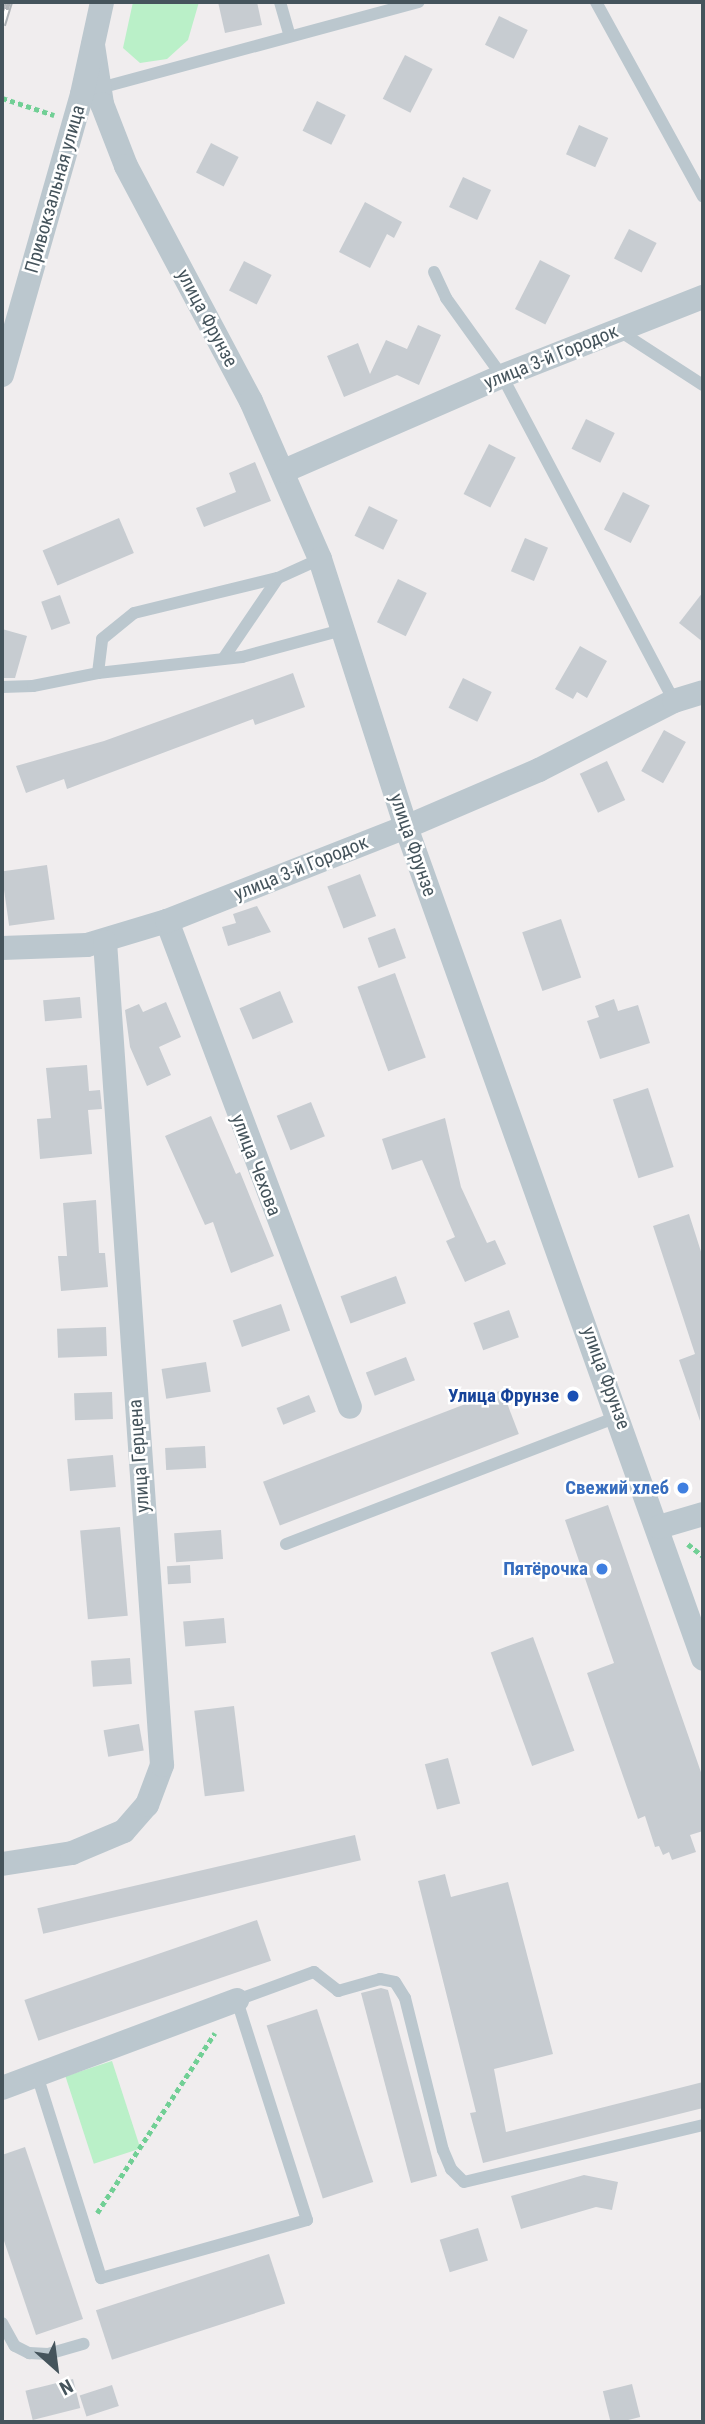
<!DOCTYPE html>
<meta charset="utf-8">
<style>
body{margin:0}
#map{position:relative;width:705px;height:2424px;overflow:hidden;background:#f0edee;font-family:"Roboto Condensed",sans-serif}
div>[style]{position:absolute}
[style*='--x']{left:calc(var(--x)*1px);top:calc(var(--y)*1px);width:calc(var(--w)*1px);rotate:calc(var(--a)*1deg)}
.green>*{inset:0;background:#baf0c8;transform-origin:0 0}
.building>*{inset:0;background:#c7ccd1;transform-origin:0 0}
.path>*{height:4.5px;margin-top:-2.25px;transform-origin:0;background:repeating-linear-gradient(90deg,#71cf95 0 5px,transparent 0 8.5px)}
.service>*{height:12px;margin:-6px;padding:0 6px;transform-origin:6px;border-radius:6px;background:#bbc7ce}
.minor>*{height:24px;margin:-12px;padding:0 12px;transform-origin:12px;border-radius:12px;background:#bbc7ce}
.rail>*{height:8px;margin-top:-4px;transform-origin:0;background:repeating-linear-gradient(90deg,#fff 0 16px,#afb4b8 0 32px);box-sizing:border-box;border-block:2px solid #afb4b8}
.dots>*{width:19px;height:19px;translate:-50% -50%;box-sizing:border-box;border:4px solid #fff;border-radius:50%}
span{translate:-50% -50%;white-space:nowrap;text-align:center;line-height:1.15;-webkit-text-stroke:5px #fff;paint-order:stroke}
.street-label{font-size:19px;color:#45545c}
.transit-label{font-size:19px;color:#164399;font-weight:700}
.right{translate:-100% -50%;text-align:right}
.shop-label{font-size:19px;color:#366cbe;font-weight:700}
.frame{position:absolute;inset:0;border:4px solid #45545c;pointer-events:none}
.north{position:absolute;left:21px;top:2333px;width:70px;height:70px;-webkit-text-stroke:5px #fff;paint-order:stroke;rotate:152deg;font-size:19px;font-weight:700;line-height:28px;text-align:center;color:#45545c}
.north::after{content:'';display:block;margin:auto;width:24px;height:32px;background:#45545c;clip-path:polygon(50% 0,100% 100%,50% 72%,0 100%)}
</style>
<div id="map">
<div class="green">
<i style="clip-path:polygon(133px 2px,199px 2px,188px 40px,167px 59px,140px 63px,123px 48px)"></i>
<i style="left:112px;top:2061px;width:92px;height:49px;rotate:72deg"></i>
</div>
<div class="building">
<i style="clip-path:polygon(218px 2px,257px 2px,262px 25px,225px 33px)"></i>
<i style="left:499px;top:16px;width:32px;height:32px;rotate:26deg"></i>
<i style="left:405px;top:55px;width:31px;height:49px;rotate:27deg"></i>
<i style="left:317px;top:101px;width:32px;height:33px;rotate:26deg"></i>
<i style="left:579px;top:125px;width:32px;height:32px;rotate:24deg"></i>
<i style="left:211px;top:143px;width:31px;height:33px;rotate:27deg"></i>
<i style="left:463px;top:177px;width:31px;height:33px;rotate:25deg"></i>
<i style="clip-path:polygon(365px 202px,402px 222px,394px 238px,387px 234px,370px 268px,339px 252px)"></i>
<i style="left:629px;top:229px;width:31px;height:33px;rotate:27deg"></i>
<i style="left:540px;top:260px;width:34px;height:55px;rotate:27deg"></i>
<i style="left:244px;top:261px;width:31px;height:33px;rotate:27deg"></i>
<i style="clip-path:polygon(418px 325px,441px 335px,419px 385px,397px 375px,344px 397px,327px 356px,358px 343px,370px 374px,386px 340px,407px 349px)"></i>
<i style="left:586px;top:419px;width:32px;height:33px;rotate:26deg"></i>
<i style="left:489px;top:444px;width:30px;height:56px;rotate:27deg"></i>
<i style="clip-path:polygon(255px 462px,271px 501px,204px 527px,196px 508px,236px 492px,229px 473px)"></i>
<i style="left:623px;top:492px;width:30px;height:42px;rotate:27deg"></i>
<i style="left:369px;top:506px;width:32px;height:33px;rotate:26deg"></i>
<i style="left:119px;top:518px;width:38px;height:83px;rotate:67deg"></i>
<i style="left:525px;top:538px;width:25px;height:36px;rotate:23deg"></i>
<i style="left:398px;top:579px;width:32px;height:48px;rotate:26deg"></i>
<i style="clip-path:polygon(703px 592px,703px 642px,679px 623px)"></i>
<i style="left:60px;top:595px;width:30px;height:20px;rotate:70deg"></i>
<i style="clip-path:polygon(2px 629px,27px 636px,15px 678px,2px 678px)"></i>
<i style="clip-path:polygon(580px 646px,607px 661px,587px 698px,577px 692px,573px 699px,555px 689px)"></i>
<i style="clip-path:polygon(293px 673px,305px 707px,255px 725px,253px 719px,67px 789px,64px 779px,26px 793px,16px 766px,104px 741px)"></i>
<i style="left:463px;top:678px;width:32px;height:33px;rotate:26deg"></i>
<i style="left:664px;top:730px;width:25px;height:47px;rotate:29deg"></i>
<i style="left:607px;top:761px;width:43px;height:30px;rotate:65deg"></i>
<i style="left:47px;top:865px;width:55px;height:46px;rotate:82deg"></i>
<i style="left:360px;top:874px;width:45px;height:35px;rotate:69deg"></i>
<i style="clip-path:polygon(257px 906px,271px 932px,228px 946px,222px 927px,236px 923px,233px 914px)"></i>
<i style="left:561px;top:919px;width:62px;height:41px;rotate:71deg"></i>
<i style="left:395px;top:928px;width:32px;height:29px;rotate:70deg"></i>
<i style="left:395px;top:973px;width:90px;height:40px;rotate:70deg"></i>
<i style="left:280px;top:991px;width:34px;height:44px;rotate:67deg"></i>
<i style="left:80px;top:997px;width:21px;height:37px;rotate:85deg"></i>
<i style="clip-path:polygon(614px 999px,618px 1011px,638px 1005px,650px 1043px,600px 1059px,587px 1021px,599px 1017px,595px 1006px)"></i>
<i style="clip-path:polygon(166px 1002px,181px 1037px,159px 1047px,171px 1075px,147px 1086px,130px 1047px,125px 1010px,139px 1004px,143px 1012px)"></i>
<i style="clip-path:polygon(87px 1065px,89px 1091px,100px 1090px,102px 1109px,88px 1110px,92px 1154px,40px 1159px,37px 1119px,51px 1118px,46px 1068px)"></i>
<i style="left:648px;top:1088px;width:83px;height:37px;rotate:72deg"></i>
<i style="left:311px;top:1102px;width:37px;height:37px;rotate:68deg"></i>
<i style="clip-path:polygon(211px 1116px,236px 1174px,240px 1172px,274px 1256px,231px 1273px,213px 1222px,205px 1225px,165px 1136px)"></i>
<i style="clip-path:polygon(445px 1118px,461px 1187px,487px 1243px,495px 1240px,506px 1264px,465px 1282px,446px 1241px,455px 1237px,422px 1160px,392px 1170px,382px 1139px)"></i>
<i style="clip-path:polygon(96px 1200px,99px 1253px,105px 1253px,108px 1287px,61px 1291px,58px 1256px,67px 1256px,63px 1203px)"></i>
<i style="clip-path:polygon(689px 1214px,703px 1258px,700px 1421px,679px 1360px,695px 1354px,653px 1226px)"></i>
<i style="left:396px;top:1276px;width:29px;height:59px;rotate:70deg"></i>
<i style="left:281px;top:1304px;width:28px;height:51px;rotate:71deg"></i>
<i style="left:509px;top:1310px;width:29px;height:38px;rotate:70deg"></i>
<i style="left:106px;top:1327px;width:29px;height:49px;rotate:88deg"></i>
<i style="left:406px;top:1357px;width:25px;height:43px;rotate:69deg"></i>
<i style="left:206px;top:1362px;width:30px;height:45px;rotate:81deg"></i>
<i style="left:502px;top:1390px;width:47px;height:256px;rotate:69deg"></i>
<i style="left:112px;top:1392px;width:27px;height:38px;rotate:88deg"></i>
<i style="left:309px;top:1395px;width:18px;height:35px;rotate:68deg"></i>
<i style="left:205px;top:1446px;width:22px;height:40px;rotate:87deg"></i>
<i style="left:113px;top:1455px;width:32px;height:46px;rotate:85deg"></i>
<i style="clip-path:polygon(608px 1505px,703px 1778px,703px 1831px,690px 1835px,696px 1852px,672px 1860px,669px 1852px,663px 1855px,659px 1846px,655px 1847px,645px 1816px,638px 1819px,587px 1673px,614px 1663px,565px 1520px)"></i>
<i style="left:120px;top:1527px;width:89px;height:40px;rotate:85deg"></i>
<i style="left:221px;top:1530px;width:29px;height:47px;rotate:86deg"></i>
<i style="left:190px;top:1565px;width:18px;height:23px;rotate:87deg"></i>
<i style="left:224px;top:1618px;width:25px;height:41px;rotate:85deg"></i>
<i style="left:533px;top:1637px;width:121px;height:45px;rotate:70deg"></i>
<i style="left:130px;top:1658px;width:26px;height:39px;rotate:86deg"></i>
<i style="left:234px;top:1706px;width:86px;height:40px;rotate:83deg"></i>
<i style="left:139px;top:1724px;width:27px;height:36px;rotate:80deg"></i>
<i style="left:448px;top:1758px;width:47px;height:24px;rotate:75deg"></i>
<i style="left:355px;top:1835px;width:26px;height:326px;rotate:77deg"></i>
<i style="clip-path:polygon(445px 1874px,451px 1897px,508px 1882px,553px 2054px,494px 2069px,506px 2132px,703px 2082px,703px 2108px,483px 2163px,470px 2113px,476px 2112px,418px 1881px)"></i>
<i style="left:257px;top:1920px;width:43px;height:246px;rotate:71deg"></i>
<i style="clip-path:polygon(381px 1988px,388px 1990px,437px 2176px,411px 2183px,361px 1993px)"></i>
<i style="left:317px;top:2009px;width:182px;height:53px;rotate:72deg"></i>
<i style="clip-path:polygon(25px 2147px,83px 2319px,36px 2335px,2px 2235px,2px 2155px)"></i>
<i style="clip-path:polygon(584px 2175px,618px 2182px,612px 2210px,596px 2207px,521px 2229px,511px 2196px)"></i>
<i style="left:478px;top:2228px;width:34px;height:40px;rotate:73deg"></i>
<i style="left:269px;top:2254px;width:52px;height:182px;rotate:72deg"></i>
<i style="left:73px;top:2379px;width:30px;height:49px;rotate:76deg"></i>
<i style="left:632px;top:2384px;width:34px;height:30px;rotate:76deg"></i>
<i style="left:112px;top:2385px;width:22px;height:34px;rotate:72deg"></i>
</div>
<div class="path">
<i style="--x:2;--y:98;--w:55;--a:18.1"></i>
<i style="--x:688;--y:1544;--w:19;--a:39"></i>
<i style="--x:97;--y:2213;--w:215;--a:-56.8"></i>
</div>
<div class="service">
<i style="--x:280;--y:2;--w:35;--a:74"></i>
<i style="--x:596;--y:2;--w:222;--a:61.2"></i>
<i style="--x:100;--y:88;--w:330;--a:-15.1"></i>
<i style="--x:434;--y:272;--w:29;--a:65"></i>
<i style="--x:446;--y:298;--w:96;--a:54.3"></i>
<i style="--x:502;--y:376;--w:368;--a:62.1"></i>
<i style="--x:618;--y:330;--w:101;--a:32.9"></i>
<i style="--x:223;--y:659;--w:98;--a:-55.8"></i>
<i style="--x:98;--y:673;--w:145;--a:-6.3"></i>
<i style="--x:242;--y:657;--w:104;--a:-15.1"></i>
<i style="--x:2;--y:687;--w:31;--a:-2"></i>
<i style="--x:33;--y:686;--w:66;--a:-11.3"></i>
<i style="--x:98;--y:673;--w:34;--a:-83"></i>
<i style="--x:102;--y:639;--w:41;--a:-39.1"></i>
<i style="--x:134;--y:613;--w:148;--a:-13.7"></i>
<i style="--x:278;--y:578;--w:46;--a:-24.3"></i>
<i style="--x:286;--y:1544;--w:357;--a:-21"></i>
<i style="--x:37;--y:2075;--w:213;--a:72.5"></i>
<i style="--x:101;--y:2278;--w:214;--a:-15.7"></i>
<i style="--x:307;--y:2220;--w:231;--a:-107.7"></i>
<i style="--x:237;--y:2000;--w:82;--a:-20"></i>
<i style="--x:314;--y:1972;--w:31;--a:38"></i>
<i style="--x:338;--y:1991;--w:44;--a:-15.9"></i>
<i style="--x:380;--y:1979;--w:15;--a:11"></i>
<i style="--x:395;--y:1982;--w:19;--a:58"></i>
<i style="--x:405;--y:1998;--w:157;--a:76"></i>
<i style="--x:443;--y:2150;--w:21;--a:67"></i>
<i style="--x:451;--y:2169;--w:18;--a:45"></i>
<i style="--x:464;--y:2182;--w:246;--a:-13.4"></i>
<i style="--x:2;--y:2323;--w:26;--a:61"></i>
<i style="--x:15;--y:2346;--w:16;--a:27"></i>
<i style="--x:29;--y:2353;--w:19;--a:3"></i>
<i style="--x:48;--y:2354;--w:37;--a:-16"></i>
</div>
<div class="minor">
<i style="--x:93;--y:45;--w:60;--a:81.3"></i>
<i style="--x:102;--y:104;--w:66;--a:68.8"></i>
<i style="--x:126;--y:166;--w:266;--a:62"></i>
<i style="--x:251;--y:401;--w:172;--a:66.4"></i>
<i style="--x:320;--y:559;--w:281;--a:72.2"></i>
<i style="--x:406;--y:827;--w:883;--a:70.35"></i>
<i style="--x:2;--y:375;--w:292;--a:-74.1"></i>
<i style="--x:82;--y:94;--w:94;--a:-77.7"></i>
<i style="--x:284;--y:471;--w:238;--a:-23.5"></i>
<i style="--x:502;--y:376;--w:216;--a:-21.5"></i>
<i style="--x:167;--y:921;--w:519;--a:69.37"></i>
<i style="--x:2;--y:948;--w:85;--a:-2"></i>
<i style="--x:87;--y:945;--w:84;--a:-16.7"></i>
<i style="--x:167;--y:921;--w:257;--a:-21.5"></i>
<i style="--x:406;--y:827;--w:145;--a:-23.2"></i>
<i style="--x:539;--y:770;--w:152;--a:-27.1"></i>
<i style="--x:674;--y:701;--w:30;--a:-17"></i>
<i style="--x:659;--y:1527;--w:46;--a:-16.5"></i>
<i style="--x:2;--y:1864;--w:71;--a:-8.9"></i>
<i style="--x:72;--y:1853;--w:56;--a:-22.9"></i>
<i style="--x:124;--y:1831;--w:35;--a:-49"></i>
<i style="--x:147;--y:1805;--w:43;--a:-69.4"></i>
<i style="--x:162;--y:1765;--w:825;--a:-93.96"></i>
<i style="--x:2;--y:2088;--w:251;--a:-20.5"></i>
</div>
<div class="rail">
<i style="--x:2;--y:25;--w:24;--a:-73"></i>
</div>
<div class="dots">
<i style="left:573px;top:1396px;background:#1a4fb4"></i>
<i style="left:683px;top:1488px;background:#3f7fe0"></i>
<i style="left:602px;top:1569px;background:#3f7fe0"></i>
</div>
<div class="street-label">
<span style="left:55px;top:189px;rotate:-74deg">Привокзальная улица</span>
<span style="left:207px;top:318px;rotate:62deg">улица Фрунзе</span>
<span style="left:551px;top:357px;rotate:-22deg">улица 3-й Городок</span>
<span style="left:413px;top:845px;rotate:71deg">улица Фрунзе</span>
<span style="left:301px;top:868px;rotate:-22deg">улица 3-й Городок</span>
<span style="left:256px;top:1165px;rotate:69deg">улица Чехова</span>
<span style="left:606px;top:1378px;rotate:70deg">улица Фрунзе</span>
<span style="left:139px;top:1456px;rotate:-94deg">улица Герцена</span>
</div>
<div class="transit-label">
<span class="right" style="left:559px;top:1396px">Улица Фрунзе</span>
</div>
<div class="shop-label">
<span class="right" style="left:669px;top:1488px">Свежий хлеб</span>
<span class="right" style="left:588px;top:1569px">Пятёрочка</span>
</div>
<div class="frame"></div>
<div class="north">N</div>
</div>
